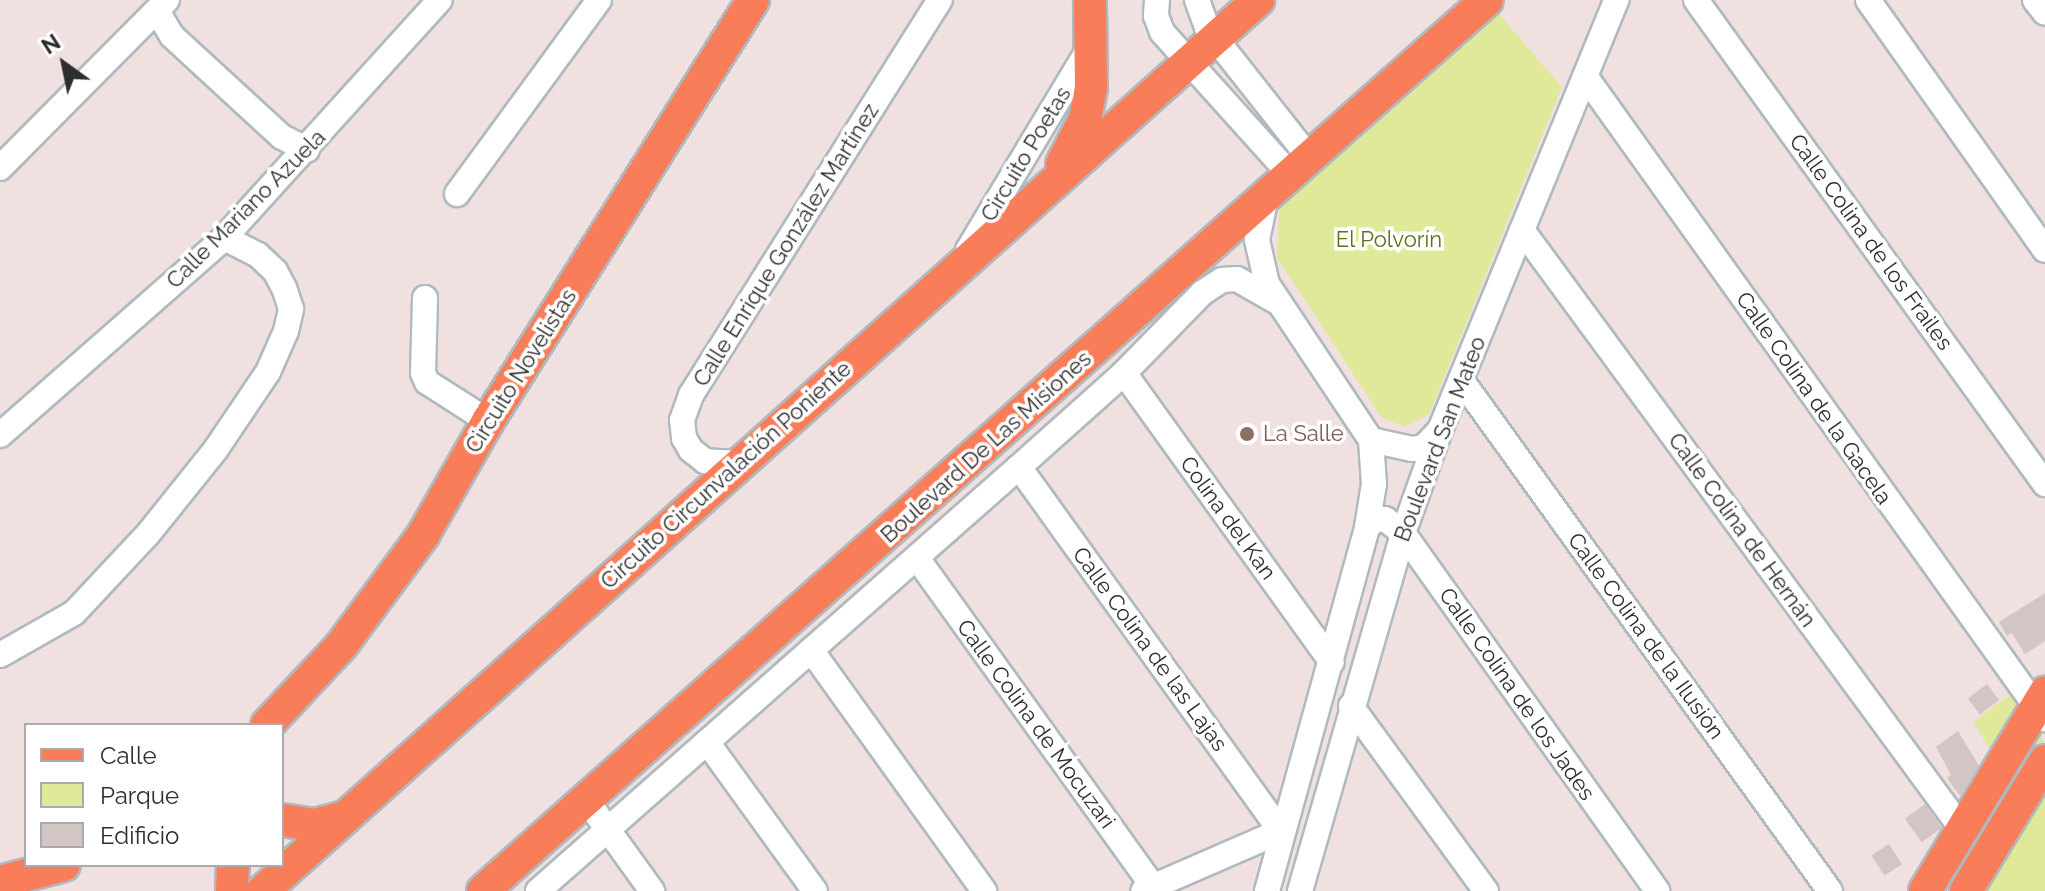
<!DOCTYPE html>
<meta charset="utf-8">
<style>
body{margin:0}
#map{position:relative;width:2045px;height:891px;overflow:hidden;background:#f0e0e0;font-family:Raleway,sans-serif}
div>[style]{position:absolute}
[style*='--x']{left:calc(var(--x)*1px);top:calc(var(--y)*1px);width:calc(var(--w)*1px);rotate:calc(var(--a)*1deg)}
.green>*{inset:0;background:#e0e999}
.building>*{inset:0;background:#d2c5c4;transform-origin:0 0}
.roads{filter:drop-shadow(2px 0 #b0babe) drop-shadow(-2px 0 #b0babe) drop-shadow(0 2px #b0babe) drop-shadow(0 -2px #b0babe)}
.minor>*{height:24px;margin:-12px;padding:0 12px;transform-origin:12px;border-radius:12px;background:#fff}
.major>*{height:32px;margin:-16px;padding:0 16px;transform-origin:16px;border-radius:16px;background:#fa7d5a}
.dots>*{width:22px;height:22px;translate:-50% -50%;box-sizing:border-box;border:4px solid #fff;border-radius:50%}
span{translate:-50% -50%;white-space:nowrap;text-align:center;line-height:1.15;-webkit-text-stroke:7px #fff;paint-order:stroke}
.street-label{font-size:22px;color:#2e2e2e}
.park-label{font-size:22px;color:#5c7216}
.education-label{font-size:22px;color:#785e54}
.left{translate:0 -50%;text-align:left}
.legend{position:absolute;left:24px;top:723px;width:260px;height:144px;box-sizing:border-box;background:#fff;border:2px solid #ababab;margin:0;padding:10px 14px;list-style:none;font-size:24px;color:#2e2e2e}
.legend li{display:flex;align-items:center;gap:16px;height:40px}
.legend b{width:40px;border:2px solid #ababab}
.north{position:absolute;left:24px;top:24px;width:80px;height:80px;-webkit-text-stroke:6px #fff;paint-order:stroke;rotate:327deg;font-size:22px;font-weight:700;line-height:32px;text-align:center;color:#2e2e2e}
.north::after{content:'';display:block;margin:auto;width:28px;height:36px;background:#2e2e2e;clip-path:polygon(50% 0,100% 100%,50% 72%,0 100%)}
</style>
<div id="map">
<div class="green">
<i style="clip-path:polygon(1492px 6px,1562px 87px,1429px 415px,1404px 426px,1382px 418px,1277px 258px,1280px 198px)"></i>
<i style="clip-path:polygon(2012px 693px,2023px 710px,1995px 758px,1973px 722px)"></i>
<i style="clip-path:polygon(2035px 734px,2040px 735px,2044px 741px,1953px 891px,1937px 891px)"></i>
<i style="clip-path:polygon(2045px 776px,2045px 891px,1976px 891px)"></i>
</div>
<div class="building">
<i style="clip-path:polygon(2045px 593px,2045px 641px,2025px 654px,2012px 633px,2007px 636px,1999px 622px)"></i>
<i style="left:1987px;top:684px;width:20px;height:24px;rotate:53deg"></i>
<i style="clip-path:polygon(1958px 731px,1979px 766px,1960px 796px,1947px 778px,1951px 775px,1936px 747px)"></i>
<i style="left:1925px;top:804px;width:29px;height:25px;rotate:54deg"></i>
<i style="left:1889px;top:844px;width:24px;height:21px;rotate:57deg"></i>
</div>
<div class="roads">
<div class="minor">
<i style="--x:1157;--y:0;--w:16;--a:94"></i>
<i style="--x:1156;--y:16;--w:17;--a:69"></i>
<i style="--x:1162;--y:32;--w:191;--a:48"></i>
<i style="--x:1197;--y:0;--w:30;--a:70"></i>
<i style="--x:1207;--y:28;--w:163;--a:51.7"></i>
<i style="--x:1696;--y:0;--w:597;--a:54.21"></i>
<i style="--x:1868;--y:0;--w:306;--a:54.7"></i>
<i style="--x:2035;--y:0;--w:16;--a:52"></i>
<i style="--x:157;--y:11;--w:29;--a:59"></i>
<i style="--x:172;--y:36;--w:149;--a:42.6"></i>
<i style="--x:282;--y:137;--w:28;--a:27"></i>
<i style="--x:1585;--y:76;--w:791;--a:54.42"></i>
<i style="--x:0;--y:168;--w:237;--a:-45.2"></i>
<i style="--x:457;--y:194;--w:240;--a:-53.8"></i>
<i style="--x:1266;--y:197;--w:44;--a:101.8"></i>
<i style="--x:1257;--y:240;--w:45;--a:77.2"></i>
<i style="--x:1267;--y:284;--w:187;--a:56.3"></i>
<i style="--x:1371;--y:440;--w:42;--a:12.4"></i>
<i style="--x:1412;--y:449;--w:12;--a:-9"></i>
<i style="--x:1424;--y:447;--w:22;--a:-47"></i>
<i style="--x:1522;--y:230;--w:743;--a:53.7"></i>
<i style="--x:968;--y:250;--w:239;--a:-59"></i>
<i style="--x:425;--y:298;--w:75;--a:91.5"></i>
<i style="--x:423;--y:373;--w:10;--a:66"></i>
<i style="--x:427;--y:382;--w:72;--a:32.6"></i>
<i style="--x:1124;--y:373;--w:356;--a:54.3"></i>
<i style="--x:1462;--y:381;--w:629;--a:54.19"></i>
<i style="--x:0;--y:435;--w:298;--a:-41.3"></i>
<i style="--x:224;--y:238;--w:321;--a:-47.8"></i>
<i style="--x:740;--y:463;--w:35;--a:-177"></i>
<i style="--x:705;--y:461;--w:18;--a:-142"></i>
<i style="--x:691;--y:450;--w:14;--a:-120"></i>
<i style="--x:684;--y:438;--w:18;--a:-96"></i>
<i style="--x:682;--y:420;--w:27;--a:-70"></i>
<i style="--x:691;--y:395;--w:467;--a:-57.8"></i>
<i style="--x:1019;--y:467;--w:448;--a:54.3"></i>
<i style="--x:1281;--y:831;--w:150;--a:156.5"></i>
<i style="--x:1367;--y:527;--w:13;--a:-39"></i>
<i style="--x:1377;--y:519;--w:8;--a:0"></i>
<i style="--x:1385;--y:519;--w:23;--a:38"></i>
<i style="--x:1403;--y:533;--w:439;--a:54.6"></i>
<i style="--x:917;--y:558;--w:410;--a:54.3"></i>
<i style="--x:811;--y:650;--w:297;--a:54.3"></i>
<i style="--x:0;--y:655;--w:85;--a:-29.6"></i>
<i style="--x:74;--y:613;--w:108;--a:-46.9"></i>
<i style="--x:148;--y:534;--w:109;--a:-51.3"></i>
<i style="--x:216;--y:449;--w:93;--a:-56"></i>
<i style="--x:268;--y:372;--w:45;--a:-66.3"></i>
<i style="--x:286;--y:331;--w:23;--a:-77"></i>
<i style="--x:291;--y:309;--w:22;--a:-108"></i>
<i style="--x:284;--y:288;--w:19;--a:-118"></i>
<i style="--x:275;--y:271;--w:23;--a:-137"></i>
<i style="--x:258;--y:255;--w:38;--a:-153"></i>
<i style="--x:1351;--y:706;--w:229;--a:53.9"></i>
<i style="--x:707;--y:742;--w:184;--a:54.1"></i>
<i style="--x:585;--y:798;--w:115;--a:54.2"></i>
<i style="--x:538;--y:891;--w:641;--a:-41.4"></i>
<i style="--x:1019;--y:467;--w:141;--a:-41.8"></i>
<i style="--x:1124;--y:373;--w:112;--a:-45.7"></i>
<i style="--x:1202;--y:293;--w:24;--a:-33"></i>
<i style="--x:1222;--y:280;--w:15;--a:-4"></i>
<i style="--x:1237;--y:279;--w:48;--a:29.7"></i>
<i style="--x:1267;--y:891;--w:377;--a:-74.6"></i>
<i style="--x:1367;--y:527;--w:44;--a:-80.8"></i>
<i style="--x:1374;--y:484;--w:44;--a:-93.9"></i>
<i style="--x:1300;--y:891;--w:373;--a:-73.9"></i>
<i style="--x:1403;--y:533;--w:109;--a:-70.2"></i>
<i style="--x:1440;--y:430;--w:465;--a:-67.7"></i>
</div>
<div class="major">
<i style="--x:1062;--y:164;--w:51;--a:-62.9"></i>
<i style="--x:1085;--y:119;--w:32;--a:-79"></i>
<i style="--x:1091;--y:88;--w:88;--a:-90.7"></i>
<i style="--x:267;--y:725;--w:108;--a:-46.9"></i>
<i style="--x:341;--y:646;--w:138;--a:-53.5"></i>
<i style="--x:423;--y:535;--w:131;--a:-60.3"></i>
<i style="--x:488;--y:421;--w:497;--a:-57.8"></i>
<i style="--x:282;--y:820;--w:33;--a:9"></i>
<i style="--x:315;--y:825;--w:31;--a:-15"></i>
<i style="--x:0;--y:882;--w:66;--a:-14.9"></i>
<i style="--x:232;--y:891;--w:26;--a:-88"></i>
<i style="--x:263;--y:891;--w:1336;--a:-41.84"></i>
<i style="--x:483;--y:891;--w:1342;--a:-41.59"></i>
<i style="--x:1925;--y:891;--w:232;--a:-58.8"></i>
<i style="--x:1966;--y:891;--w:152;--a:-58.7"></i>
</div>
</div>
<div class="dots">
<i style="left:1247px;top:434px;background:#8d6e63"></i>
</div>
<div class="street-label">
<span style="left:1026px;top:154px;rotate:-59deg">Circuito Poetas</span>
<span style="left:246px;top:209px;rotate:-45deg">Calle Mariano Azuela</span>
<span style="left:1871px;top:242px;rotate:54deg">Calle Colina de los Frailes</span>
<span style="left:786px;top:245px;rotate:-58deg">Calle Enrique González Martínez</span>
<span style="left:521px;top:371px;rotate:-58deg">Circuito Novelistas</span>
<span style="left:1814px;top:398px;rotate:55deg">Calle Colina de la Gacela</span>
<span style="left:1440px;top:439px;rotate:-69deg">Boulevard San Mateo</span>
<span style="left:986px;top:447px;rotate:-42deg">Boulevard De Las Misiones</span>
<span style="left:726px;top:475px;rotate:-42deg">Circuito Circunvalación Poniente</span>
<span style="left:1228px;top:518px;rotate:54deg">Colina del Kan</span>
<span style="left:1742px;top:530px;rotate:54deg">Calle Colina de Hernán</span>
<span style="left:1646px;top:636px;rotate:54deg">Calle Colina de la Ilusión</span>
<span style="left:1150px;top:649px;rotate:54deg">Calle Colina de las Lajas</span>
<span style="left:1517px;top:694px;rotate:55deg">Calle Colina de los Jades</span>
<span style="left:1036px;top:724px;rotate:54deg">Calle Colina de Mocuzari</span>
</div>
<div class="park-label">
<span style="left:1389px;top:240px">El Polvorín</span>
</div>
<div class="education-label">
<span class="left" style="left:1263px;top:434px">La Salle</span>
</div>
<ul class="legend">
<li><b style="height:10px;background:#fa7d5a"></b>Calle</li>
<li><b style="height:22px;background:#e0e999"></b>Parque</li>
<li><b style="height:22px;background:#d2c5c4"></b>Edificio</li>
</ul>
<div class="north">N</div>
</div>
